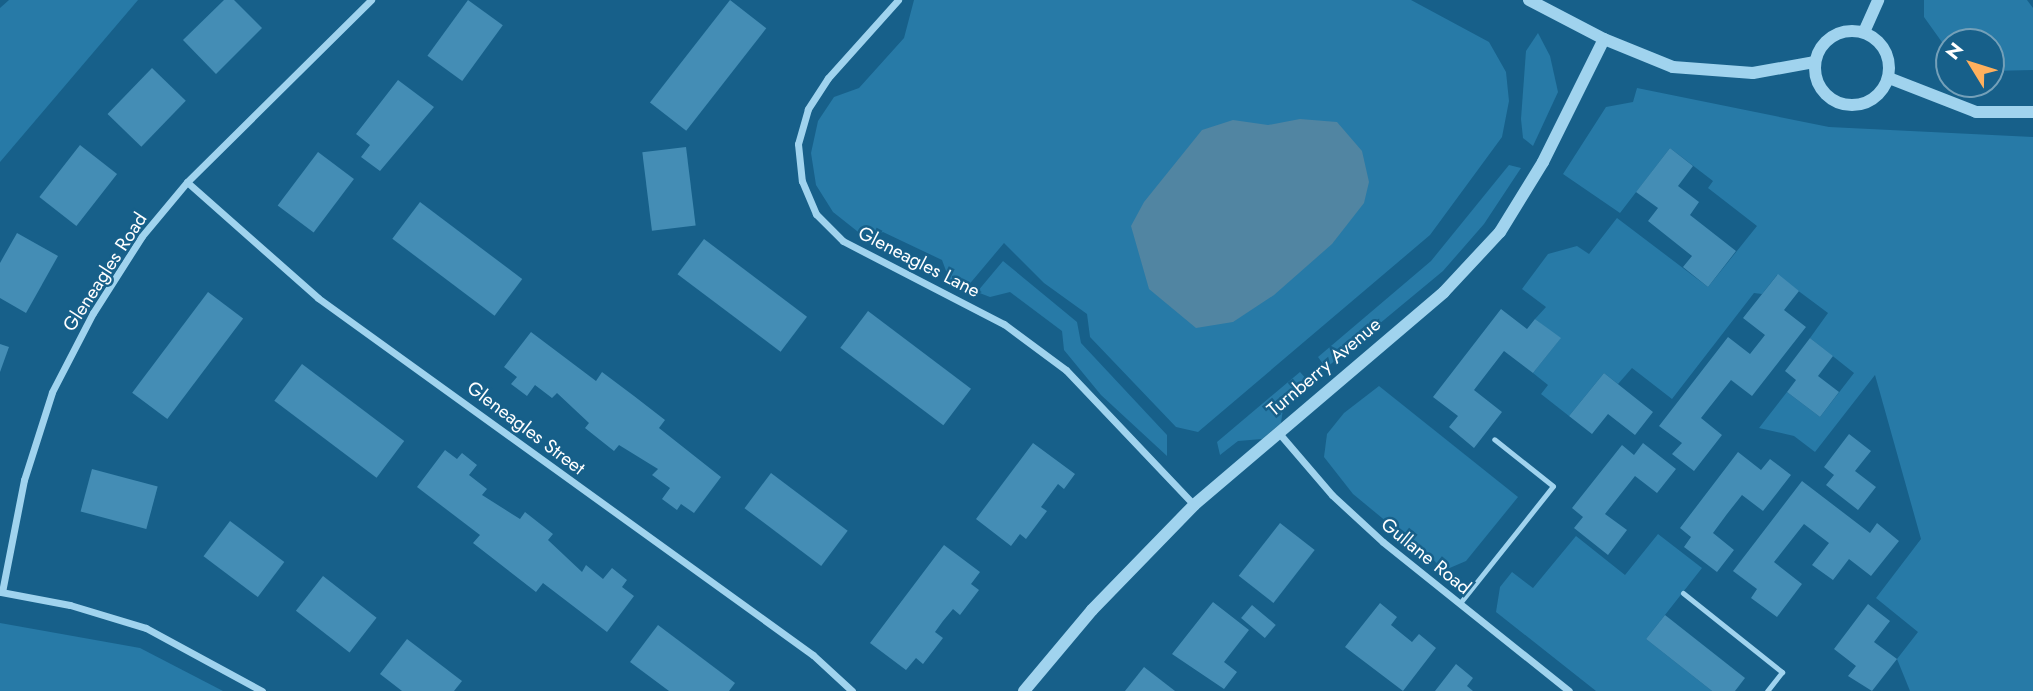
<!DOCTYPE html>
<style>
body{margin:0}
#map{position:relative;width:2033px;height:691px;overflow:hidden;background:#17608a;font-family:Jost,sans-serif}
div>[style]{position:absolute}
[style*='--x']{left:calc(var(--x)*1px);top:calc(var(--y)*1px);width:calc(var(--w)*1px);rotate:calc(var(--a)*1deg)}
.green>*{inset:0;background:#277aa7}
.water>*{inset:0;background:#5185a2}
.building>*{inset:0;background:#448db5;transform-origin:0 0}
.service>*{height:5px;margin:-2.5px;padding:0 2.5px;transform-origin:2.5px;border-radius:2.5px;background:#a0d3ee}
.minor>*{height:7px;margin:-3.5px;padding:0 3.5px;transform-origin:3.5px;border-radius:3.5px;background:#a0d3ee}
.tertiary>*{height:12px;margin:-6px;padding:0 6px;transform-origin:6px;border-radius:6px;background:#a0d3ee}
.tertiary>.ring{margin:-6px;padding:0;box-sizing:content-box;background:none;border:12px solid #a0d3ee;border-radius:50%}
span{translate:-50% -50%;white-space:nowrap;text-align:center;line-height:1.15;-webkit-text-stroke:5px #17608a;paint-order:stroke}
.street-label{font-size:19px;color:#fff}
.north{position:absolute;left:1935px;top:28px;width:70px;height:70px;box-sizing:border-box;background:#17608a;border:2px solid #74a0b9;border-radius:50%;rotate:308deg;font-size:19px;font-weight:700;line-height:28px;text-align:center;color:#fff}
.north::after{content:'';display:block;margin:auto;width:24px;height:32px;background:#ffb05d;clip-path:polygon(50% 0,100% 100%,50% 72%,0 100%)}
</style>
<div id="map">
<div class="green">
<i style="clip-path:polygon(9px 0,138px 0,0 162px,0 8px)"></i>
<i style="clip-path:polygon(914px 0,1411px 0,1489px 42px,1506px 72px,1509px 101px,1502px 137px,1430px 235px,1198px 432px,1176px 427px,1090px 337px,1087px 314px,1044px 283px,1004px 243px,967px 287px,949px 279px,942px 260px,883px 232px,867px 239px,833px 212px,816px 185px,811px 153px,818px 121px,834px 97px,859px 88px,904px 38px)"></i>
<i style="clip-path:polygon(1924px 0,2027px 0,2033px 8px,2033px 70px,1991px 71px,1991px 42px,1949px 42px,1949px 52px,1924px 17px)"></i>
<i style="clip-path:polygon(1538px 33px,1550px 56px,1558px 92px,1533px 146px,1523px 138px,1521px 119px,1526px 51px)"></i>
<i style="clip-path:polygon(1637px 88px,1829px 127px,2033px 137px,2033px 691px,1910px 691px,1897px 659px,1918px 632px,1876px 598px,1921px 539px,1875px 375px,1815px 452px,1794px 436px,1759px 428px,1787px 392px,1820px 417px,1854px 373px,1810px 338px,1828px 313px,1777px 275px,1762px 294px,1754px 293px,1672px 399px,1632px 368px,1618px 384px,1604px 373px,1569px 416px,1541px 394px,1548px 385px,1533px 373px,1560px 339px,1535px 319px,1546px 307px,1522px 289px,1548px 254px,1577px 246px,1589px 254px,1617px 218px,1708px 287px,1757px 226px,1708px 188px,1713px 181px,1670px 148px,1620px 213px,1563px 174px,1606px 107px,1633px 102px)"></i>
<i style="clip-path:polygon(1509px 165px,1521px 168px,1484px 224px,1443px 271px,1326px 368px,1318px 357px,1431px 261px)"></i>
<i style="clip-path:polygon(1003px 261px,1077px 322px,1081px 343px,1167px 435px,1167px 456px,1101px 395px,1064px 350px,1062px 331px,1010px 292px,990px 297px,977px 292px)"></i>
<i style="clip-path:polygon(1300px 372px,1308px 381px,1284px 402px,1281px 423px,1262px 439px,1238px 441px,1220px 455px,1217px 442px)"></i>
<i style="clip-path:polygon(1379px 386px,1518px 497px,1466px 561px,1445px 570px,1353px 494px,1324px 457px,1327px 434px,1344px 413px)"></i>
<i style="clip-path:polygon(1658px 534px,1702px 568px,1646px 639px,1712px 691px,1596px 691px,1496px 612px,1500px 587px,1512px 572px,1533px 588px,1576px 536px,1625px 575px)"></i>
<i style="clip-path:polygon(0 623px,140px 648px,223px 691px,0 691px)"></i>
</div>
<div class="water">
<i style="clip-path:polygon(1300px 119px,1337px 122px,1362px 151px,1369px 182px,1364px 203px,1332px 244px,1274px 295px,1233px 322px,1196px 328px,1149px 289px,1131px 226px,1144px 202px,1202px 130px,1233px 120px,1268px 125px)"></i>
</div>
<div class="building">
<i style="clip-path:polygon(224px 0,234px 0,262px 28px,216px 74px,183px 40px)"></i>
<i style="left:468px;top:0;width:43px;height:69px;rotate:36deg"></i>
<i style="left:730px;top:0;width:46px;height:130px;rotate:38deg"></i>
<i style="left:152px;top:68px;width:47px;height:64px;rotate:44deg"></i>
<i style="clip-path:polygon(398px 80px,434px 107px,380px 171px,361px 157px,370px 145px,356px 134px)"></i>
<i style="left:80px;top:145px;width:47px;height:66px;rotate:38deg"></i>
<i style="left:686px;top:147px;width:79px;height:44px;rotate:83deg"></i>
<i style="clip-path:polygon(1670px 148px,1693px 166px,1678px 186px,1699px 202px,1690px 215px,1736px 251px,1708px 287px,1683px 267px,1692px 256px,1648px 221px,1658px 208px,1636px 192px)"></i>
<i style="left:318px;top:152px;width:45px;height:67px;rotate:37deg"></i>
<i style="left:420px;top:202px;width:128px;height:46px;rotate:37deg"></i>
<i style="clip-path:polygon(17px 233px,58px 256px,26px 313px,0 298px,0 263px)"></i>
<i style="left:704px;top:239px;width:129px;height:44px;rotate:37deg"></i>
<i style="clip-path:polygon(1778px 274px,1799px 291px,1784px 310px,1806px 327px,1752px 396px,1731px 380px,1701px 418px,1722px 435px,1694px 471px,1672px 454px,1682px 443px,1659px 426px,1728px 337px,1750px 354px,1765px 335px,1743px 318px)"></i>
<i style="left:208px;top:292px;width:44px;height:126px;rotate:37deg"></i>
<i style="clip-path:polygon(1501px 309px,1527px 329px,1535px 319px,1561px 338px,1533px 373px,1504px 351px,1474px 390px,1502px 412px,1474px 448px,1449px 427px,1458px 416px,1433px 397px)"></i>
<i style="left:868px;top:311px;width:129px;height:46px;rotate:37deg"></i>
<i style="clip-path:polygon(531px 332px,596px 381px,602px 372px,634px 396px,665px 420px,659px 428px,721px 477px,694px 513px,681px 504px,677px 510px,662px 499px,670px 488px,652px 475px,658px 469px,619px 445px,614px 451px,585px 428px,589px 423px,557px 393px,552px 398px,535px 385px,527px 396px,511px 384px,517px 377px,504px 367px)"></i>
<i style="clip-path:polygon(1810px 338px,1833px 356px,1818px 376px,1839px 392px,1820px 417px,1787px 392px,1796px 380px,1785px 371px)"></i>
<i style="clip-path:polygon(0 344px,9px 347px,0 372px)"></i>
<i style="left:302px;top:364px;width:128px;height:46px;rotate:37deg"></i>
<i style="clip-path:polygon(1604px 373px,1653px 412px,1635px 435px,1608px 414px,1592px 434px,1569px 416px)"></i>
<i style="clip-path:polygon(1849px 434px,1871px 451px,1855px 471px,1876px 487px,1858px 510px,1826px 485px,1834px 475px,1824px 467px)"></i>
<i style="clip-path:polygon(1033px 443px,1075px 474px,1064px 489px,1058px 484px,1041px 507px,1047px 511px,1026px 539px,1020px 534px,1011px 546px,976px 519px)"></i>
<i style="clip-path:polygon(1643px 443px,1676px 469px,1657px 493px,1635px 476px,1605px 514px,1627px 530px,1608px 555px,1574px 528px,1583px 517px,1572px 508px,1622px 445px,1634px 455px)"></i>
<i style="clip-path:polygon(445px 450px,457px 459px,462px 453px,477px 465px,469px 475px,487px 489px,482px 495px,520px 519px,525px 512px,553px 534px,548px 540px,582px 572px,586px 565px,603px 579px,612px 568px,627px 580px,622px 587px,634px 596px,607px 632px,543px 583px,536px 592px,473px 543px,480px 535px,417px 487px)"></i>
<i style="clip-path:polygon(1738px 452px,1761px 470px,1770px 459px,1791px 475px,1763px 511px,1742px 495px,1727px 514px,1713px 533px,1734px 550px,1717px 572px,1684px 547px,1691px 537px,1680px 528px)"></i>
<i style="left:92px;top:469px;width:68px;height:44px;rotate:15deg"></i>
<i style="left:771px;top:473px;width:96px;height:44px;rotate:37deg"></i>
<i style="clip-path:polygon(1802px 481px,1870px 533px,1877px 523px,1899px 541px,1871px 576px,1849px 559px,1833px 580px,1812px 565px,1829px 543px,1804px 524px,1774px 562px,1802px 584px,1777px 617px,1751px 598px,1757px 589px,1733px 571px)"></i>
<i style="left:230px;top:521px;width:68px;height:44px;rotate:37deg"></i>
<i style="left:1280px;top:523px;width:44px;height:67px;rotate:38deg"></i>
<i style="clip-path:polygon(944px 545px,980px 572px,971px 584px,979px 590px,960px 615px,953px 609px,943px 621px,935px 632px,943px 638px,923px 664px,916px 658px,906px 670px,870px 643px)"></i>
<i style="left:323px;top:576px;width:68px;height:44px;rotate:38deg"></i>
<i style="clip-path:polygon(1213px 602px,1249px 630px,1224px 662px,1237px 672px,1224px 689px,1172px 654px)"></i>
<i style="clip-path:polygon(1380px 603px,1397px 617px,1391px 625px,1412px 642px,1419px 634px,1436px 648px,1403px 691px,1345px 647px)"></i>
<i style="clip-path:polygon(1868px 604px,1890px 621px,1874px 642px,1897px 659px,1872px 691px,1848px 676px,1856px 666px,1834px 649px)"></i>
<i style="left:1252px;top:605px;width:31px;height:17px;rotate:40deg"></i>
<i style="clip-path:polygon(1665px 615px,1745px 678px,1735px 691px,1712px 691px,1646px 639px)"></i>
<i style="clip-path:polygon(658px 625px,735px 683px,729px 691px,669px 691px,630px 662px)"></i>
<i style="clip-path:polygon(407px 639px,462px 681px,454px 691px,402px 691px,380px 674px)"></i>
<i style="clip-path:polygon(1456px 664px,1473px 678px,1467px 686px,1473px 691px,1435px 691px)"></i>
<i style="clip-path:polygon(1144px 667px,1175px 691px,1125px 691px)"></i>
</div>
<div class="service">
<i style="--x:1683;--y:593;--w:127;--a:38.6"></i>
<i style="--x:1782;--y:672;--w:24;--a:128"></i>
<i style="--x:1460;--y:603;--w:149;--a:-51.5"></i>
<i style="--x:1553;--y:486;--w:75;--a:-141.5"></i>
</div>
<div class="minor">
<i style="--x:898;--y:0;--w:105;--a:131.9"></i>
<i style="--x:828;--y:78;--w:37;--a:123"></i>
<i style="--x:808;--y:109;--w:36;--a:106"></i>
<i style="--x:798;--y:144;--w:37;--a:84"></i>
<i style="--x:802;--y:181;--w:36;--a:67"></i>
<i style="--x:816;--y:214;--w:38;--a:45"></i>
<i style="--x:843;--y:241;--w:181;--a:27.3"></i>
<i style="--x:1004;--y:324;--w:77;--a:36.6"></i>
<i style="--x:1066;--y:370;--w:186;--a:46.5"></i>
<i style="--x:187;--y:182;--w:175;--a:41.5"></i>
<i style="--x:318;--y:298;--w:610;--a:35.8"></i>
<i style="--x:813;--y:655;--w:53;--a:42.7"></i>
<i style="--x:1278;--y:432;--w:83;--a:49.4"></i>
<i style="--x:1332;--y:495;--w:69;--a:42.7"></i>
<i style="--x:1383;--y:542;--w:238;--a:38.7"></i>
<i style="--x:1;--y:592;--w:70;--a:10.7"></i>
<i style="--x:70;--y:605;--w:79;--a:16.8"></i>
<i style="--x:146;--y:628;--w:132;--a:28.5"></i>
<i style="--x:2;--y:592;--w:114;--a:-78.9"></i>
<i style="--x:24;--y:480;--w:92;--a:-72.3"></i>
<i style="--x:52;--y:392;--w:89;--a:-62.6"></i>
<i style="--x:93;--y:313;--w:91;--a:-57.5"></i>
<i style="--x:142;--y:236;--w:70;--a:-50.2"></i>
<i style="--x:187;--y:182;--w:259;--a:-44.7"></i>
</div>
<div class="tertiary">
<i style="--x:1529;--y:0;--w:85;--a:27.5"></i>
<i style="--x:1604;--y:39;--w:74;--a:22.1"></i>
<i style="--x:1673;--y:67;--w:80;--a:4.3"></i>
<i style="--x:1753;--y:73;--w:63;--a:-10.1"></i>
<i class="ring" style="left:1815px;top:31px;width:62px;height:62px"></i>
<i style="--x:1864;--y:32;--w:35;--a:-66"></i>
<i style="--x:1889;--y:78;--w:93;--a:21.3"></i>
<i style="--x:1976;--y:112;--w:57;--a:0"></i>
<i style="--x:1024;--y:691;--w:106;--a:-50"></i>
<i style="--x:1092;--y:610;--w:146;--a:-45.8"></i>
<i style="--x:1194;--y:505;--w:328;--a:-40.4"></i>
<i style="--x:1444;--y:292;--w:82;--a:-47"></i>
<i style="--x:1500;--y:232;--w:82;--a:-58.4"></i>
<i style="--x:1543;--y:162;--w:137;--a:-63.6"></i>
</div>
<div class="street-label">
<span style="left:919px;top:262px;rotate:27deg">Gleneagles Lane</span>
<span style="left:105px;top:272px;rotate:-57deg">Gleneagles Road</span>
<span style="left:1324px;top:367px;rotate:-40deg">Turnberry Avenue</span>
<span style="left:526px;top:428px;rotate:37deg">Gleneagles Street</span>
<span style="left:1426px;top:556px;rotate:39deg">Gullane Road</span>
</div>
<div class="north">N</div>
</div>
